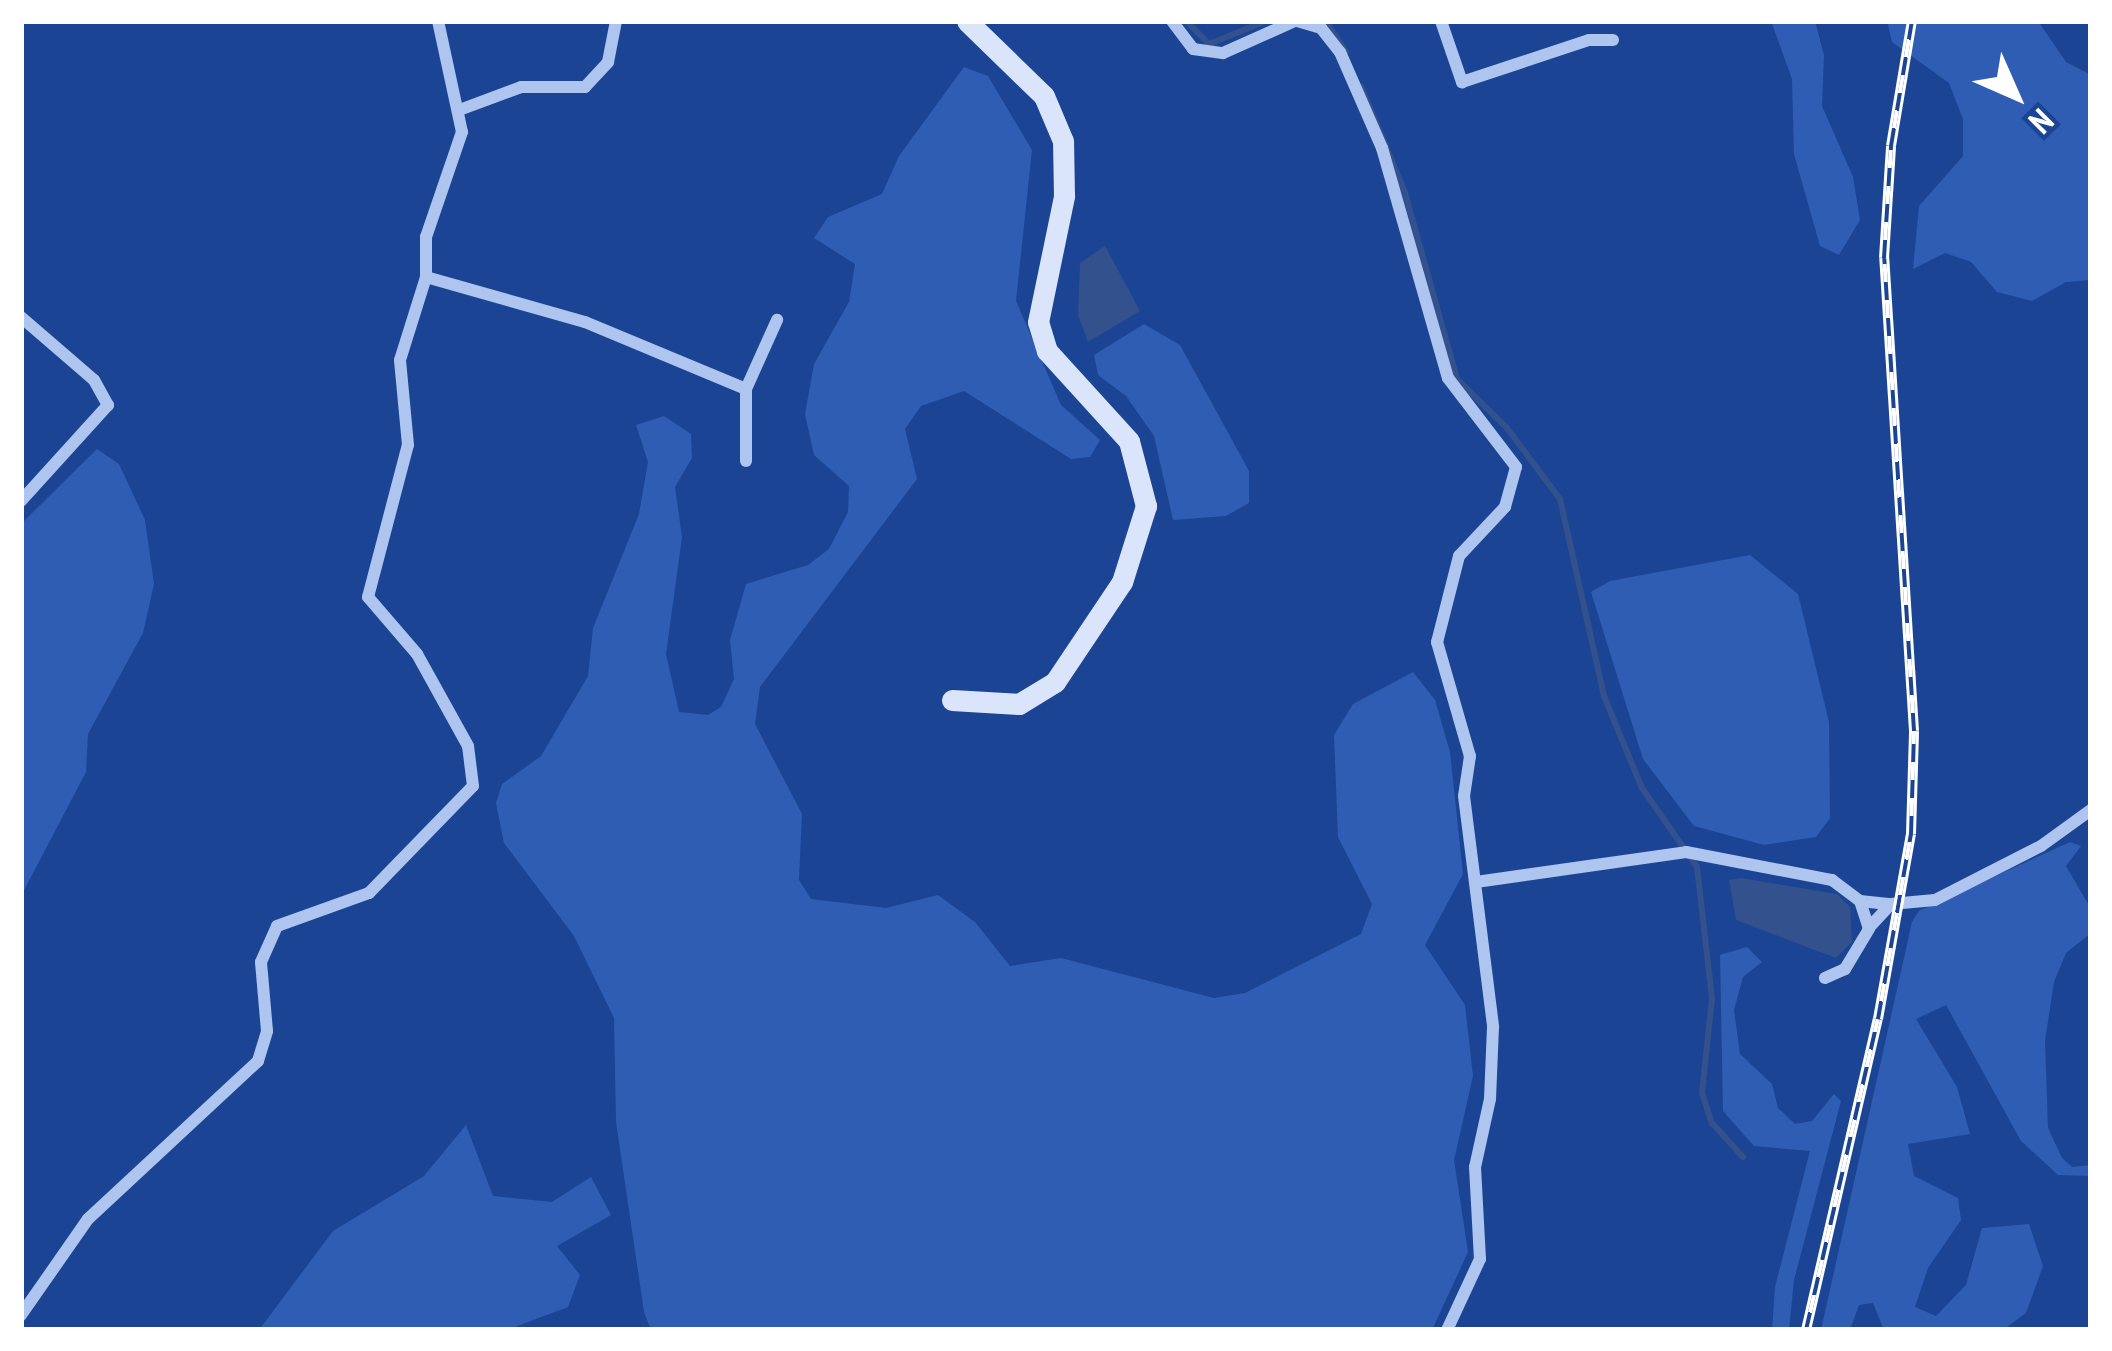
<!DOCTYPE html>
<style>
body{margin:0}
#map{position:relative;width:2112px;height:1351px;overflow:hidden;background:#1b4594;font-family:"PT Sans Narrow",sans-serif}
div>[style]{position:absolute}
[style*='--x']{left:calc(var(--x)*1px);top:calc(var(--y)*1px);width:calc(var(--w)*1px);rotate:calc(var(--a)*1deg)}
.green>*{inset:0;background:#2e5db3}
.water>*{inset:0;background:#33518c}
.stream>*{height:6px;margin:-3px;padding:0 3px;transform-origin:3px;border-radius:3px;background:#33518c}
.street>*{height:12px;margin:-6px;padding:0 6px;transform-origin:6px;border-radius:6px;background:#adc5ef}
.secondary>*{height:21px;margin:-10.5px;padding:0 10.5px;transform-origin:10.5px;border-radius:10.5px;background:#dae5fb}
.rail>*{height:10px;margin-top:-5px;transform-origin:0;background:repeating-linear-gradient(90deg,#1b4594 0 18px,#fff 0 36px);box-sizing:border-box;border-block:3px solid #fff}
span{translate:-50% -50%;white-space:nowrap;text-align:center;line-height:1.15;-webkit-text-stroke:9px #1b4594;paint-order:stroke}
.frame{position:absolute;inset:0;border:24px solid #fff;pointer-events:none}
.north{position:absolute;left:1956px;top:36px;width:120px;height:120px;-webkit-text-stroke:9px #1b4594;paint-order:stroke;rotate:135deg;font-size:33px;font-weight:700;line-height:48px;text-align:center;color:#fff}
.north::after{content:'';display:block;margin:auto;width:42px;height:54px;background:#fff;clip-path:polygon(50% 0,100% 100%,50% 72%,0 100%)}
</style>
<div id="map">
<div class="green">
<i style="clip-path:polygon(1771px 21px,1815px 21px,1824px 55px,1822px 106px,1853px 177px,1860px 220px,1839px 255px,1820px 246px,1794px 154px,1792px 79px)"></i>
<i style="clip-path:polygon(1887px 21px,2038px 21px,2066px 62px,2091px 75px,2091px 280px,2066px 282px,2032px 301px,1997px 292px,1971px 262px,1945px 253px,1913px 269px,1919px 206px,1963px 156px,1963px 119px,1949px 83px,1892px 42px)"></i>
<i style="clip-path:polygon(964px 67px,988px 76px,1032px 150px,1016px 301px,1061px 405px,1100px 440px,1090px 457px,1071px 459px,964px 391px,921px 406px,905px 429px,917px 479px,760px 687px,755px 724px,802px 814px,799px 880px,811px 899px,886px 908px,938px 895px,975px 922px,1010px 966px,1061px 958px,1214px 998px,1245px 993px,1361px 934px,1372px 904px,1338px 837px,1334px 735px,1353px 704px,1413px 672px,1435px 700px,1450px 752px,1463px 874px,1425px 945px,1465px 1005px,1473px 1076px,1454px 1160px,1468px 1252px,1432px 1330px,651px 1330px,644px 1312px,616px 1122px,614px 1018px,574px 936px,504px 843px,496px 803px,502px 784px,541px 756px,588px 676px,593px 628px,639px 514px,648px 462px,636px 425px,664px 416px,691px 434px,692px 458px,675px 487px,682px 537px,666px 654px,679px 712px,708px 715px,721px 707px,734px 679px,730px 640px,746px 584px,808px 565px,829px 549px,848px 512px,849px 486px,814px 455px,805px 414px,814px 364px,849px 302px,855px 264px,814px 238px,828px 217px,882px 194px,899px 156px)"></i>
<i style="clip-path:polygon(1144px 324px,1180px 345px,1249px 471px,1249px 503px,1226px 516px,1173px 520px,1154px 436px,1126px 396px,1098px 375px,1094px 355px)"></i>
<i style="clip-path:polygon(97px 449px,119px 464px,145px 520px,154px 584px,143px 633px,88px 734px,86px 772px,21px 896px,21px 524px)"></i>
<i style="clip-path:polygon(1750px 555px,1798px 594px,1829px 722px,1830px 818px,1816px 837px,1764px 845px,1694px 826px,1643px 759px,1591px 592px,1610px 581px)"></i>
<i style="clip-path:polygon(2070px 842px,2081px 846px,2066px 866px,2091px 909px,2091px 933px,2066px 953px,2054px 982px,2045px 1041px,2048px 1128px,2062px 1158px,2072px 1167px,2091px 1165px,2091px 1176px,2058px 1175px,2021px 1141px,1946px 1005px,1916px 1019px,1957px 1087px,1970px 1134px,1908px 1144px,1914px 1176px,1958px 1198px,1961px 1220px,1928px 1268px,1915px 1307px,1936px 1316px,1966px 1285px,1982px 1228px,2029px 1224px,2043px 1266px,2026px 1313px,2003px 1330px,1884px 1330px,1873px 1303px,1859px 1305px,1850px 1330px,1821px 1330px,1912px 922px,1919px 911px)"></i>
<i style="clip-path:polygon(1747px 947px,1762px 962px,1743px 977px,1734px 1010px,1740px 1054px,1772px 1084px,1778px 1108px,1795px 1124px,1812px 1121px,1834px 1094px,1841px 1101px,1794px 1280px,1789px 1330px,1772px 1330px,1775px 1287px,1810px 1151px,1754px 1146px,1723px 1111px,1720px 955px)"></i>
<i style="clip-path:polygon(466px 1125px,493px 1196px,552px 1202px,591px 1177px,611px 1215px,557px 1246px,580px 1275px,568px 1307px,507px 1330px,259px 1330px,333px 1231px,424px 1176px)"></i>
</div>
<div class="water">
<i style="clip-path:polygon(1105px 246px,1140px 311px,1088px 342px,1078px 315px,1080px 263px)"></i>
<i style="clip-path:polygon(1741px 878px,1837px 894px,1850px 907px,1852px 942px,1836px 958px,1736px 920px,1729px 880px)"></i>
</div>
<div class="stream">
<i style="--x:1186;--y:21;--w:33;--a:45"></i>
<i style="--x:1209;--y:44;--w:61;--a:-22"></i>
<i style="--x:1326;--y:21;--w:37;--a:57"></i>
<i style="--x:1361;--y:86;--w:116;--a:67.6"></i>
<i style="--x:1405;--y:193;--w:193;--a:74.4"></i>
<i style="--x:1457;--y:379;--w:70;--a:44.4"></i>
<i style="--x:1507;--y:428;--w:89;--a:53.3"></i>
<i style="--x:1560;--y:499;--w:202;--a:77.4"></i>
<i style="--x:1604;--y:696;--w:100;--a:67.6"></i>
<i style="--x:1642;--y:788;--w:96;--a:55.2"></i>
<i style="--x:1697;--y:867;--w:132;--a:83.5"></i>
<i style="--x:1712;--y:998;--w:96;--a:96"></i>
<i style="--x:1702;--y:1093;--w:32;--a:72"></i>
<i style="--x:1712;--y:1123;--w:46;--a:47.6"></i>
</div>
<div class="street">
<i style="--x:1172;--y:21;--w:35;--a:53"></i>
<i style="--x:1193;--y:49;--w:30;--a:8"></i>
<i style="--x:1223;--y:53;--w:79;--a:-24"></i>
<i style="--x:1297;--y:21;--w:25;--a:16"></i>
<i style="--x:1321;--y:28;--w:31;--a:52"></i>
<i style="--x:1340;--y:52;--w:105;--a:66.4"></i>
<i style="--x:1382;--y:148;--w:239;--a:74"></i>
<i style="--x:1448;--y:378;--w:112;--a:52.6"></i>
<i style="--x:1516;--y:467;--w:41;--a:105.4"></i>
<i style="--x:1505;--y:507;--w:67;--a:133.2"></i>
<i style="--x:1459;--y:556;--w:89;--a:104.3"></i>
<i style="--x:1437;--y:642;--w:119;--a:73.9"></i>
<i style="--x:1470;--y:756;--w:40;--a:98.5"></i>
<i style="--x:1464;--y:796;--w:233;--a:82.8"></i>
<i style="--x:1493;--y:1027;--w:72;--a:92.4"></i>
<i style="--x:1490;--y:1099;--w:70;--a:102.4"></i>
<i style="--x:1475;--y:1167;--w:92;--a:86.9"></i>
<i style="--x:1480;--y:1259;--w:78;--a:114.9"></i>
<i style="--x:1441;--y:21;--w:65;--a:71"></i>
<i style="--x:1462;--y:82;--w:134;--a:-18.3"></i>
<i style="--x:1589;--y:40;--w:24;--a:0"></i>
<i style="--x:462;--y:109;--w:63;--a:-20.4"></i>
<i style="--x:521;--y:87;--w:64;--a:0"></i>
<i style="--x:585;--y:87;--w:34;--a:-47"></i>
<i style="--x:608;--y:62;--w:42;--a:-79"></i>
<i style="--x:426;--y:277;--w:165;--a:15.8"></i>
<i style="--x:585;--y:322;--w:174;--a:22.6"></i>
<i style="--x:21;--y:317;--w:96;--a:40.8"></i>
<i style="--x:94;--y:380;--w:29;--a:61"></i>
<i style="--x:108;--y:405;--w:130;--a:132.2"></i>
<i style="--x:746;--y:461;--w:72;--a:-90"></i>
<i style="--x:746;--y:389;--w:76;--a:-65.8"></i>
<i style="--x:1476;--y:882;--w:212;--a:-8.1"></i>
<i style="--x:1686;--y:852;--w:149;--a:10.9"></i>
<i style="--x:1832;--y:880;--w:35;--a:37"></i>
<i style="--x:1860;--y:901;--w:29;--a:72"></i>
<i style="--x:1869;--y:929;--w:47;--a:121"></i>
<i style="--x:1845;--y:969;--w:22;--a:156"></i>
<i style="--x:1860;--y:901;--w:31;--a:6"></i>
<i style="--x:1891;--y:904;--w:33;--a:133"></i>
<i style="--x:1891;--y:904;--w:44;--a:-5.2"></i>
<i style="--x:1935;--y:900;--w:119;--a:-27"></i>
<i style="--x:2041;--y:846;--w:62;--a:-35.8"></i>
<i style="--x:21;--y:1315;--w:117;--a:-55.1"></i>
<i style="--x:88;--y:1219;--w:232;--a:-42.9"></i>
<i style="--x:258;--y:1061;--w:31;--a:-73"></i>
<i style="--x:267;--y:1031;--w:69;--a:-95"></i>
<i style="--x:261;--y:962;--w:39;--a:-66"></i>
<i style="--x:277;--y:926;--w:98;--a:-19.7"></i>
<i style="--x:369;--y:893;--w:149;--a:-45.8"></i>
<i style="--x:473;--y:786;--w:40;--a:-97.1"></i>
<i style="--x:468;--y:746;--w:105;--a:-119"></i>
<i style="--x:417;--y:654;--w:75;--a:-130.7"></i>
<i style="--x:368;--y:597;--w:157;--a:-75.3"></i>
<i style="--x:408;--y:445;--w:85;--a:-95.4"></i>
<i style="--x:400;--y:360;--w:87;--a:-72.6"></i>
<i style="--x:426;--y:277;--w:40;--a:-90"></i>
<i style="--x:426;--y:237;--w:111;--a:-71.1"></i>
<i style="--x:462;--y:132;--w:114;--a:-102.2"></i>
</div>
<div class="secondary">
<i style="--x:952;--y:700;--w:67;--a:3.4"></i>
<i style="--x:1019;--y:704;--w:42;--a:-31.4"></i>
<i style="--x:1055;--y:682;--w:120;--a:-56.2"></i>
<i style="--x:1122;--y:582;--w:80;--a:-72.5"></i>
<i style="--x:1146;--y:506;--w:67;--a:-104.7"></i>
<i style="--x:1129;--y:441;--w:122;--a:-132.3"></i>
<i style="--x:1047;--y:351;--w:30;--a:-107"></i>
<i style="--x:1038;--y:322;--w:129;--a:-78.3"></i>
<i style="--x:1064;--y:196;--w:55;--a:-91"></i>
<i style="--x:1063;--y:141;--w:49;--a:-112.9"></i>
<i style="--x:1044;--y:96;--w:107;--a:-135.8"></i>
</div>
<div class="rail">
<i style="--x:1806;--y:1330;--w:319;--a:-77"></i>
<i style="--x:1878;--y:1019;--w:188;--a:-79.9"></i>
<i style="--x:1911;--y:834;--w:103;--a:-88.3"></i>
<i style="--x:1914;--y:731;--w:474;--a:-93.6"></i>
<i style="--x:1884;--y:258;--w:112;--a:-86.4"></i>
<i style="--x:1891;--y:146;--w:127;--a:-80.5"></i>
</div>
<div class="frame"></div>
<div class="north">N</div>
</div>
